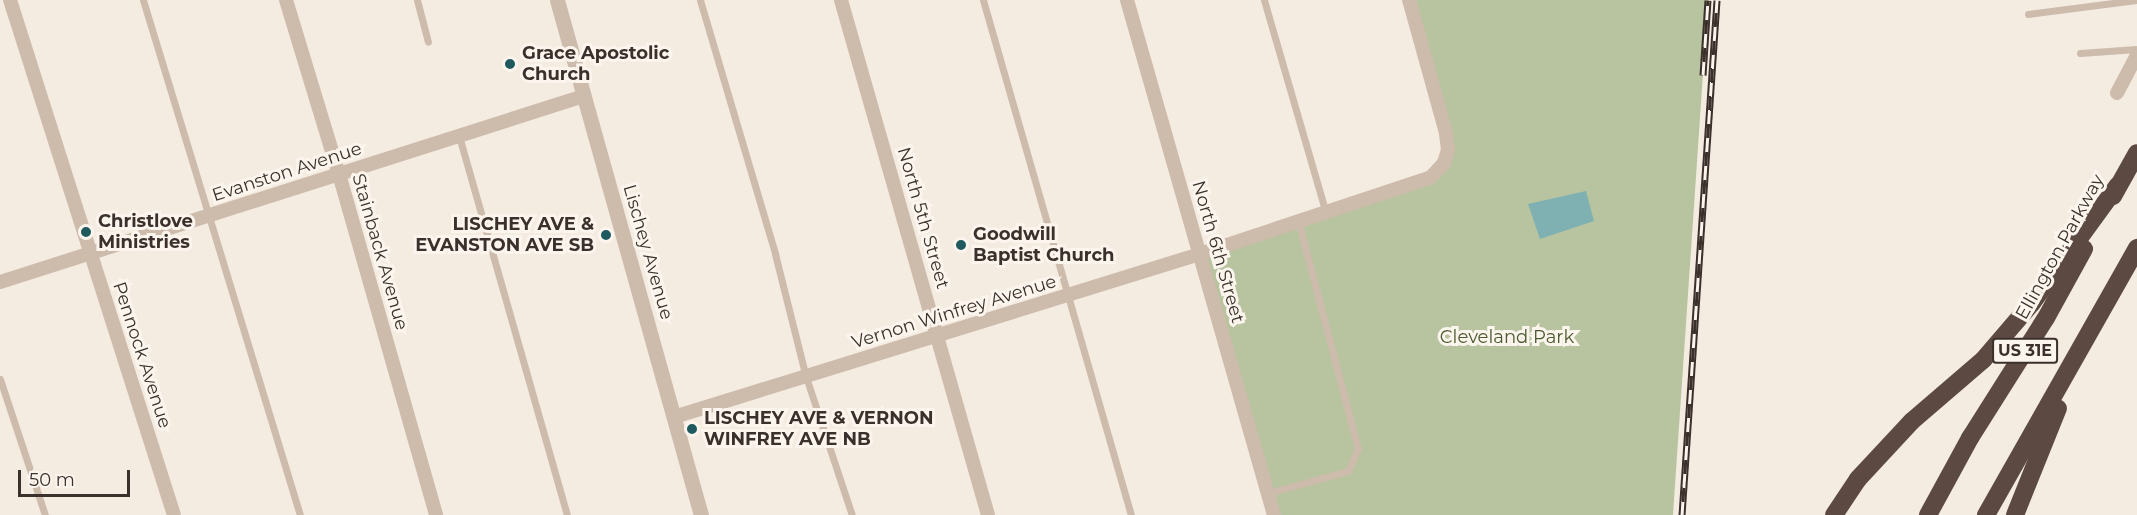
<!DOCTYPE html>
<style>
body{margin:0}
#map{position:relative;width:2137px;height:515px;overflow:hidden;background:#f4ebe1;font-family:Montserrat,sans-serif}
div>[style]{position:absolute}
[style*='--x']{left:calc(var(--x)*1px);top:calc(var(--y)*1px);width:calc(var(--w)*1px);rotate:calc(var(--a)*1deg)}
.green>*{inset:0;background:#b8c4a0}
.water>*{inset:0;background:#7fb0b2}
.service>*{height:7px;margin:-3.5px;padding:0 3.5px;transform-origin:3.5px;border-radius:3.5px;background:#cdbbac}
.minor>*{height:14px;margin:-7px;padding:0 7px;transform-origin:7px;border-radius:7px;background:#cdbbac}
.tertiary>*{height:15px;margin:-7.5px;padding:0 7.5px;transform-origin:7.5px;border-radius:7.5px;background:#cdbbac}
.motorway>*{height:18px;margin:-9px;padding:0 9px;transform-origin:9px;border-radius:9px;background:#5c4a42}
.rail>*{height:7px;margin-top:-3.5px;transform-origin:0;background:repeating-linear-gradient(90deg,#fbf5ee 0 14px,#3b302b 0 28px);box-sizing:border-box;border-block:2px solid #3b302b}
.dots>*{width:16px;height:16px;translate:-50% -50%;box-sizing:border-box;border:3px solid #fbf5ee;border-radius:50%}
span{translate:-50% -50%;white-space:nowrap;text-align:center;line-height:1.15;-webkit-text-stroke:6px #fbf5ee;paint-order:stroke}
.shield-label span{padding:2px 4px;background:#fbf5ee;border:2px solid;border-radius:4px;-webkit-text-stroke-width:0}
.shield-label{font-size:16px;color:#3b302b;font-weight:700}
.poi-label{font-size:18px;color:#3b302b;font-weight:700}
.left{translate:0 -50%;text-align:left}
.right{translate:-100% -50%;text-align:right}
.street-label{font-size:18px;color:#3b302b}
.park-label{font-size:18px;color:#4a5a2e}
.scale{position:absolute;left:18px;top:470px;width:112px;height:27px;box-sizing:border-box;border:3px solid #3b302b;border-top:0;padding-left:8px;font-size:18px;line-height:21px;white-space:nowrap;color:#3b302b;-webkit-text-stroke:4px #fbf5ee;paint-order:stroke}
</style>
<div id="map">
<div class="green">
<i style="clip-path:polygon(1409px 0,1708px 0,1673px 515px,1274px 515px,1200px 254px,1431px 177px,1443px 154px,1446px 133px)"></i>
</div>
<div class="water">
<i style="clip-path:polygon(1586px 191px,1594px 221px,1540px 239px,1528px 204px)"></i>
</div>
<div class="service">
<i style="--x:143;--y:0;--w:538;--a:73.05"></i>
<i style="--x:417;--y:0;--w:43;--a:75.3"></i>
<i style="--x:700;--y:0;--w:265;--a:73.5"></i>
<i style="--x:775;--y:254;--w:127;--a:75.9"></i>
<i style="--x:806;--y:377;--w:145;--a:71.6"></i>
<i style="--x:983;--y:0;--w:536;--a:73.97"></i>
<i style="--x:1264;--y:0;--w:219;--a:73.8"></i>
<i style="--x:2028;--y:14;--w:109;--a:-7.4"></i>
<i style="--x:2080;--y:53;--w:57;--a:-4"></i>
<i style="--x:459;--y:136;--w:394;--a:74.1"></i>
<i style="--x:0;--y:379;--w:143;--a:71.7"></i>
<i style="--x:1268;--y:493;--w:83;--a:-15.4"></i>
<i style="--x:1348;--y:471;--w:24;--a:-66"></i>
<i style="--x:1358;--y:449;--w:236;--a:-104.7"></i>
</div>
<div class="minor">
<i style="--x:10;--y:0;--w:540;--a:72.34"></i>
<i style="--x:286;--y:0;--w:182;--a:73.1"></i>
<i style="--x:339;--y:174;--w:355;--a:74.1"></i>
<i style="--x:841;--y:0;--w:536;--a:74.07"></i>
<i style="--x:1127;--y:0;--w:536;--a:74.07"></i>
<i style="--x:2117;--y:93;--w:43;--a:-62.2"></i>
<i style="--x:0;--y:282;--w:613;--a:-17.67"></i>
<i style="--x:674;--y:417;--w:551;--a:-17.22"></i>
<i style="--x:1200;--y:254;--w:243;--a:-18.4"></i>
<i style="--x:1431;--y:177;--w:19;--a:-47"></i>
<i style="--x:1444;--y:163;--w:14;--a:-73"></i>
<i style="--x:1448;--y:150;--w:17;--a:-97"></i>
<i style="--x:1446;--y:133;--w:138;--a:-105.5"></i>
</div>
<div class="tertiary">
<i style="--x:557;--y:0;--w:535;--a:74.38"></i>
</div>
<div class="motorway">
<i style="--x:2113;--y:196;--w:49;--a:-60.8"></i>
<i style="--x:1834;--y:515;--w:43;--a:-56.3"></i>
<i style="--x:1858;--y:479;--w:79;--a:-47"></i>
<i style="--x:1912;--y:421;--w:94;--a:-40.7"></i>
<i style="--x:1983;--y:360;--w:75;--a:-49.3"></i>
<i style="--x:2032;--y:303;--w:146;--a:-53.9"></i>
<i style="--x:1928;--y:515;--w:88;--a:-61.4"></i>
<i style="--x:1970;--y:438;--w:142;--a:-57.7"></i>
<i style="--x:2046;--y:318;--w:79;--a:-61.2"></i>
<i style="--x:1986;--y:515;--w:307;--a:-60.5"></i>
<i style="--x:2015;--y:515;--w:115;--a:-68.1"></i>
</div>
<div class="rail">
<i style="--x:1703;--y:75;--w:75;--a:-86.2"></i>
<i style="--x:1682;--y:515;--w:516;--a:-86.11"></i>
</div>
<div class="dots">
<i style="left:510px;top:64px;background:#1f5a5e"></i>
<i style="left:86px;top:232px;background:#1f5a5e"></i>
<i style="left:606px;top:235px;background:#1f5a5e"></i>
<i style="left:961px;top:245px;background:#1f5a5e"></i>
<i style="left:692px;top:429px;background:#1f5a5e"></i>
</div>
<div class="shield-label">
<span style="left:2025px;top:351px">US 31E</span>
</div>
<div class="poi-label">
<span class="left" style="left:522px;top:64px">Grace Apostolic<br>Church</span>
<span class="left" style="left:98px;top:232px">Christlove<br>Ministries</span>
<span class="right" style="left:594px;top:235px">LISCHEY AVE &amp;<br>EVANSTON AVE SB</span>
<span class="left" style="left:973px;top:245px">Goodwill<br>Baptist Church</span>
<span class="left" style="left:704px;top:429px">LISCHEY AVE &amp; VERNON<br>WINFREY AVE NB</span>
</div>
<div class="street-label">
<span style="left:287px;top:172px;rotate:-18deg">Evanston Avenue</span>
<span style="left:923px;top:218px;rotate:74deg">North 5th Street</span>
<span style="left:2060px;top:247px;rotate:-61deg">Ellington Parkway</span>
<span style="left:380px;top:252px;rotate:74deg">Stainback Avenue</span>
<span style="left:648px;top:252px;rotate:74deg">Lischey Avenue</span>
<span style="left:1218px;top:252px;rotate:74deg">North 6th Street</span>
<span style="left:954px;top:312px;rotate:-17deg">Vernon Winfrey Avenue</span>
<span style="left:142px;top:355px;rotate:72deg">Pennock Avenue</span>
</div>
<div class="park-label">
<span style="left:1507px;top:337px">Cleveland Park</span>
</div>
<div class="scale">50 m</div>
</div>
